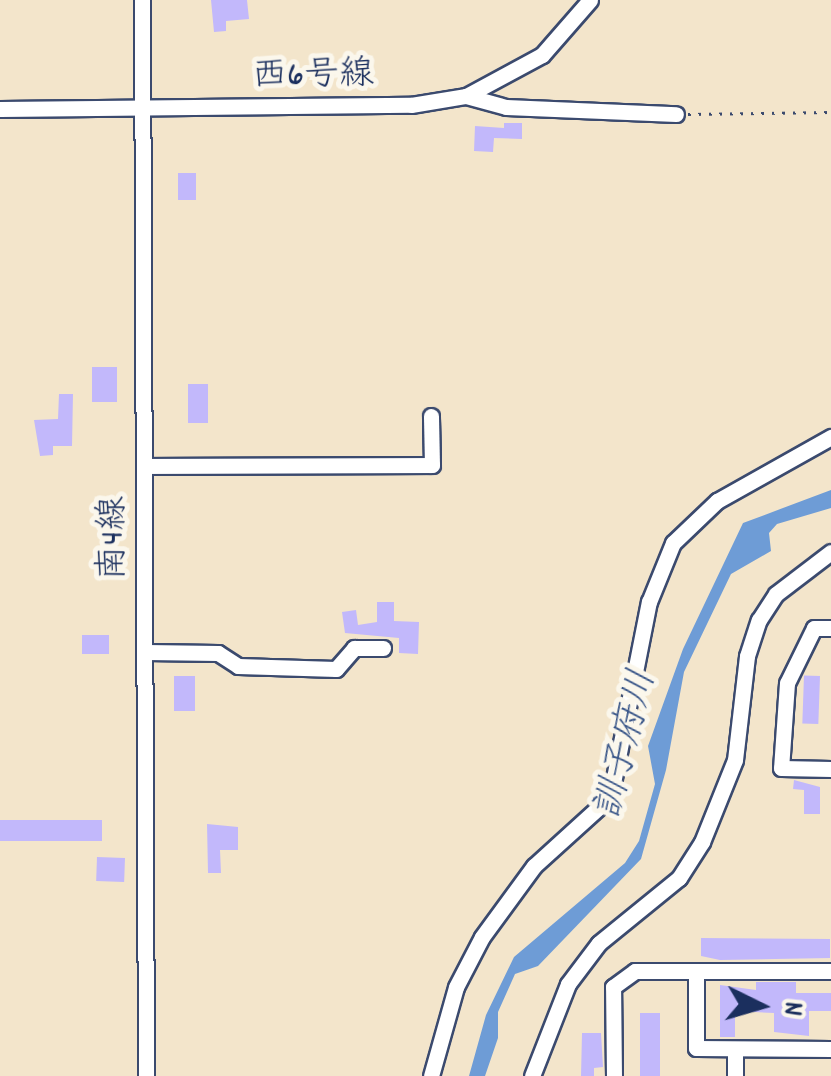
<!DOCTYPE html>
<meta charset="utf-8">
<style>
body{margin:0}
#map{position:relative;width:831px;height:1076px;overflow:hidden;background:#f3e5cb;font-family:Dekko,"Klee One",sans-serif}
div>[style]{position:absolute}
[style*='--x']{left:calc(var(--x)*1px);top:calc(var(--y)*1px);width:calc(var(--w)*1px);rotate:calc(var(--a)*1deg)}
.water>*{inset:0;background:#6e9cd6}
.building>*{inset:0;background:#c2b8fb;transform-origin:0 0}
.path>*{height:2.5px;margin-top:-1.25px;transform-origin:0;background:repeating-linear-gradient(90deg,#3b4a6e 0 2.5px,transparent 0 10.5px)}
.roads{filter:drop-shadow(2px 0 #3b4a6e) drop-shadow(-2px 0 #3b4a6e) drop-shadow(0 2px #3b4a6e) drop-shadow(0 -2px #3b4a6e)}
.minor>*{height:15px;margin:-7.5px;padding:0 7.5px;transform-origin:7.5px;border-radius:7.5px;background:#fff}
span{translate:-50% -50%;white-space:nowrap;text-align:center;line-height:1.15;-webkit-text-stroke:10px #fbf7ec;paint-order:stroke}
.street-label{font-size:35px;color:#1b2f5e}
.water-label{font-size:38px;color:#385588;font-style:italic}
.north{position:absolute;left:711px;top:956px;width:100px;height:100px;-webkit-text-stroke:8px #fbf7ec;paint-order:stroke;rotate:95deg;font-size:28px;font-weight:700;line-height:40px;text-align:center;color:#1b2f5e}
.north::after{content:'';display:block;margin:auto;width:35px;height:45px;background:#1b2f5e;clip-path:polygon(50% 0,100% 100%,50% 72%,0 100%)}
</style>
<div id="map">
<div class="water">
<i style="clip-path:polygon(831px 490px,831px 508px,777px 524px,769px 533px,771px 551px,731px 574px,684px 672px,666px 770px,641px 859px,538px 966px,515px 974px,498px 1012px,498px 1038px,485px 1076px,469px 1076px,486px 1015px,514px 957px,625px 863px,639px 841px,655px 784px,648px 746px,683px 649px,743px 523px)"></i>
</div>
<div class="building">
<i style="clip-path:polygon(211px 0,247px 0,249px 19px,226px 21px,226px 31px,214px 32px)"></i>
<i style="clip-path:polygon(504px 123px,522px 123px,522px 139px,494px 138px,493px 152px,474px 151px,475px 126px,504px 128px)"></i>
<i style="left:178px;top:173px;width:18px;height:27px"></i>
<i style="left:92px;top:367px;width:25px;height:35px"></i>
<i style="left:188px;top:384px;width:20px;height:39px"></i>
<i style="clip-path:polygon(59px 394px,73px 394px,72px 446px,53px 446px,53px 455px,40px 456px,34px 420px,58px 419px)"></i>
<i style="clip-path:polygon(377px 602px,394px 602px,394px 621px,419px 622px,418px 654px,399px 653px,399px 638px,345px 633px,342px 612px,356px 610px,358px 625px,377px 622px)"></i>
<i style="left:82px;top:635px;width:27px;height:19px"></i>
<i style="left:174px;top:676px;width:21px;height:35px"></i>
<i style="left:820px;top:676px;width:48px;height:16px;rotate:92deg"></i>
<i style="clip-path:polygon(794px 780px,820px 787px,820px 814px,804px 814px,804px 790px,793px 789px)"></i>
<i style="left:0;top:820px;width:102px;height:21px"></i>
<i style="clip-path:polygon(207px 824px,238px 827px,238px 850px,220px 850px,221px 873px,208px 873px)"></i>
<i style="left:97px;top:857px;width:28px;height:24px;rotate:2deg"></i>
<i style="clip-path:polygon(701px 938px,830px 939px,830px 958px,720px 960px,701px 956px)"></i>
<i style="clip-path:polygon(756px 982px,796px 982px,796px 993px,831px 993px,831px 1011px,809px 1011px,809px 1036px,774px 1032px,774px 1013px,735px 1011px,735px 1037px,720px 1037px,720px 985px,756px 990px)"></i>
<i style="left:640px;top:1013px;width:20px;height:63px"></i>
<i style="clip-path:polygon(582px 1033px,601px 1033px,603px 1067px,594px 1068px,594px 1076px,581px 1076px)"></i>
</div>
<div class="path">
<i style="--x:688;--y:114;--w:143;--a:-0.8"></i>
</div>
<div class="roads">
<div class="minor">
<i style="--x:142;--y:0;--w:1076;--a:89.79"></i>
<i style="--x:466;--y:96;--w:41;--a:15.4"></i>
<i style="--x:506;--y:107;--w:170;--a:2.4"></i>
<i style="--x:0;--y:109;--w:411;--a:-0.6"></i>
<i style="--x:411;--y:105;--w:56;--a:-9.3"></i>
<i style="--x:466;--y:96;--w:86;--a:-28.3"></i>
<i style="--x:542;--y:55;--w:73;--a:-48.9"></i>
<i style="--x:145;--y:466;--w:287;--a:-0.2"></i>
<i style="--x:432;--y:465;--w:49;--a:-91.2"></i>
<i style="--x:831;--y:628;--w:17;--a:180"></i>
<i style="--x:814;--y:628;--w:61;--a:116.1"></i>
<i style="--x:787;--y:683;--w:85;--a:94"></i>
<i style="--x:781;--y:768;--w:50;--a:1.1"></i>
<i style="--x:146;--y:652;--w:72;--a:0.8"></i>
<i style="--x:218;--y:653;--w:24;--a:33"></i>
<i style="--x:238;--y:666;--w:98;--a:1.8"></i>
<i style="--x:336;--y:669;--w:28;--a:-49"></i>
<i style="--x:354;--y:648;--w:29;--a:0"></i>
<i style="--x:696;--y:972;--w:76;--a:90"></i>
<i style="--x:696;--y:1048;--w:135;--a:0.4"></i>
<i style="--x:431;--y:1076;--w:92;--a:-74.3"></i>
<i style="--x:456;--y:987;--w:56;--a:-62.5"></i>
<i style="--x:482;--y:937;--w:88;--a:-53.8"></i>
<i style="--x:534;--y:866;--w:88;--a:-42.2"></i>
<i style="--x:599;--y:807;--w:28;--a:-60"></i>
<i style="--x:613;--y:783;--w:185;--a:-78.8"></i>
<i style="--x:649;--y:602;--w:64;--a:-67.9"></i>
<i style="--x:673;--y:543;--w:61;--a:-43.7"></i>
<i style="--x:717;--y:501;--w:131;--a:-29.3"></i>
<i style="--x:532;--y:1076;--w:99;--a:-68.6"></i>
<i style="--x:568;--y:984;--w:51;--a:-52.9"></i>
<i style="--x:599;--y:943;--w:103;--a:-39.1"></i>
<i style="--x:679;--y:878;--w:43;--a:-57.4"></i>
<i style="--x:702;--y:842;--w:88;--a:-68.1"></i>
<i style="--x:735;--y:760;--w:105;--a:-83.4"></i>
<i style="--x:747;--y:656;--w:38;--a:-72"></i>
<i style="--x:759;--y:620;--w:31;--a:-57"></i>
<i style="--x:776;--y:594;--w:69;--a:-37.4"></i>
<i style="--x:614;--y:1076;--w:89;--a:-90.6"></i>
<i style="--x:613;--y:987;--w:27;--a:-36"></i>
<i style="--x:635;--y:971;--w:196;--a:0"></i>
<i style="--x:735;--y:1076;--w:27;--a:-90"></i>
</div>
</div>
<div class="street-label">
<span style="left:313px;top:77px;rotate:-1deg">西6号線</span>
<span style="left:115px;top:538px;rotate:-90deg">南4線</span>
</div>
<div class="water-label">
<span style="left:628px;top:745px;rotate:-76deg">訓子府川</span>
</div>
<div class="north">N</div>
</div>
